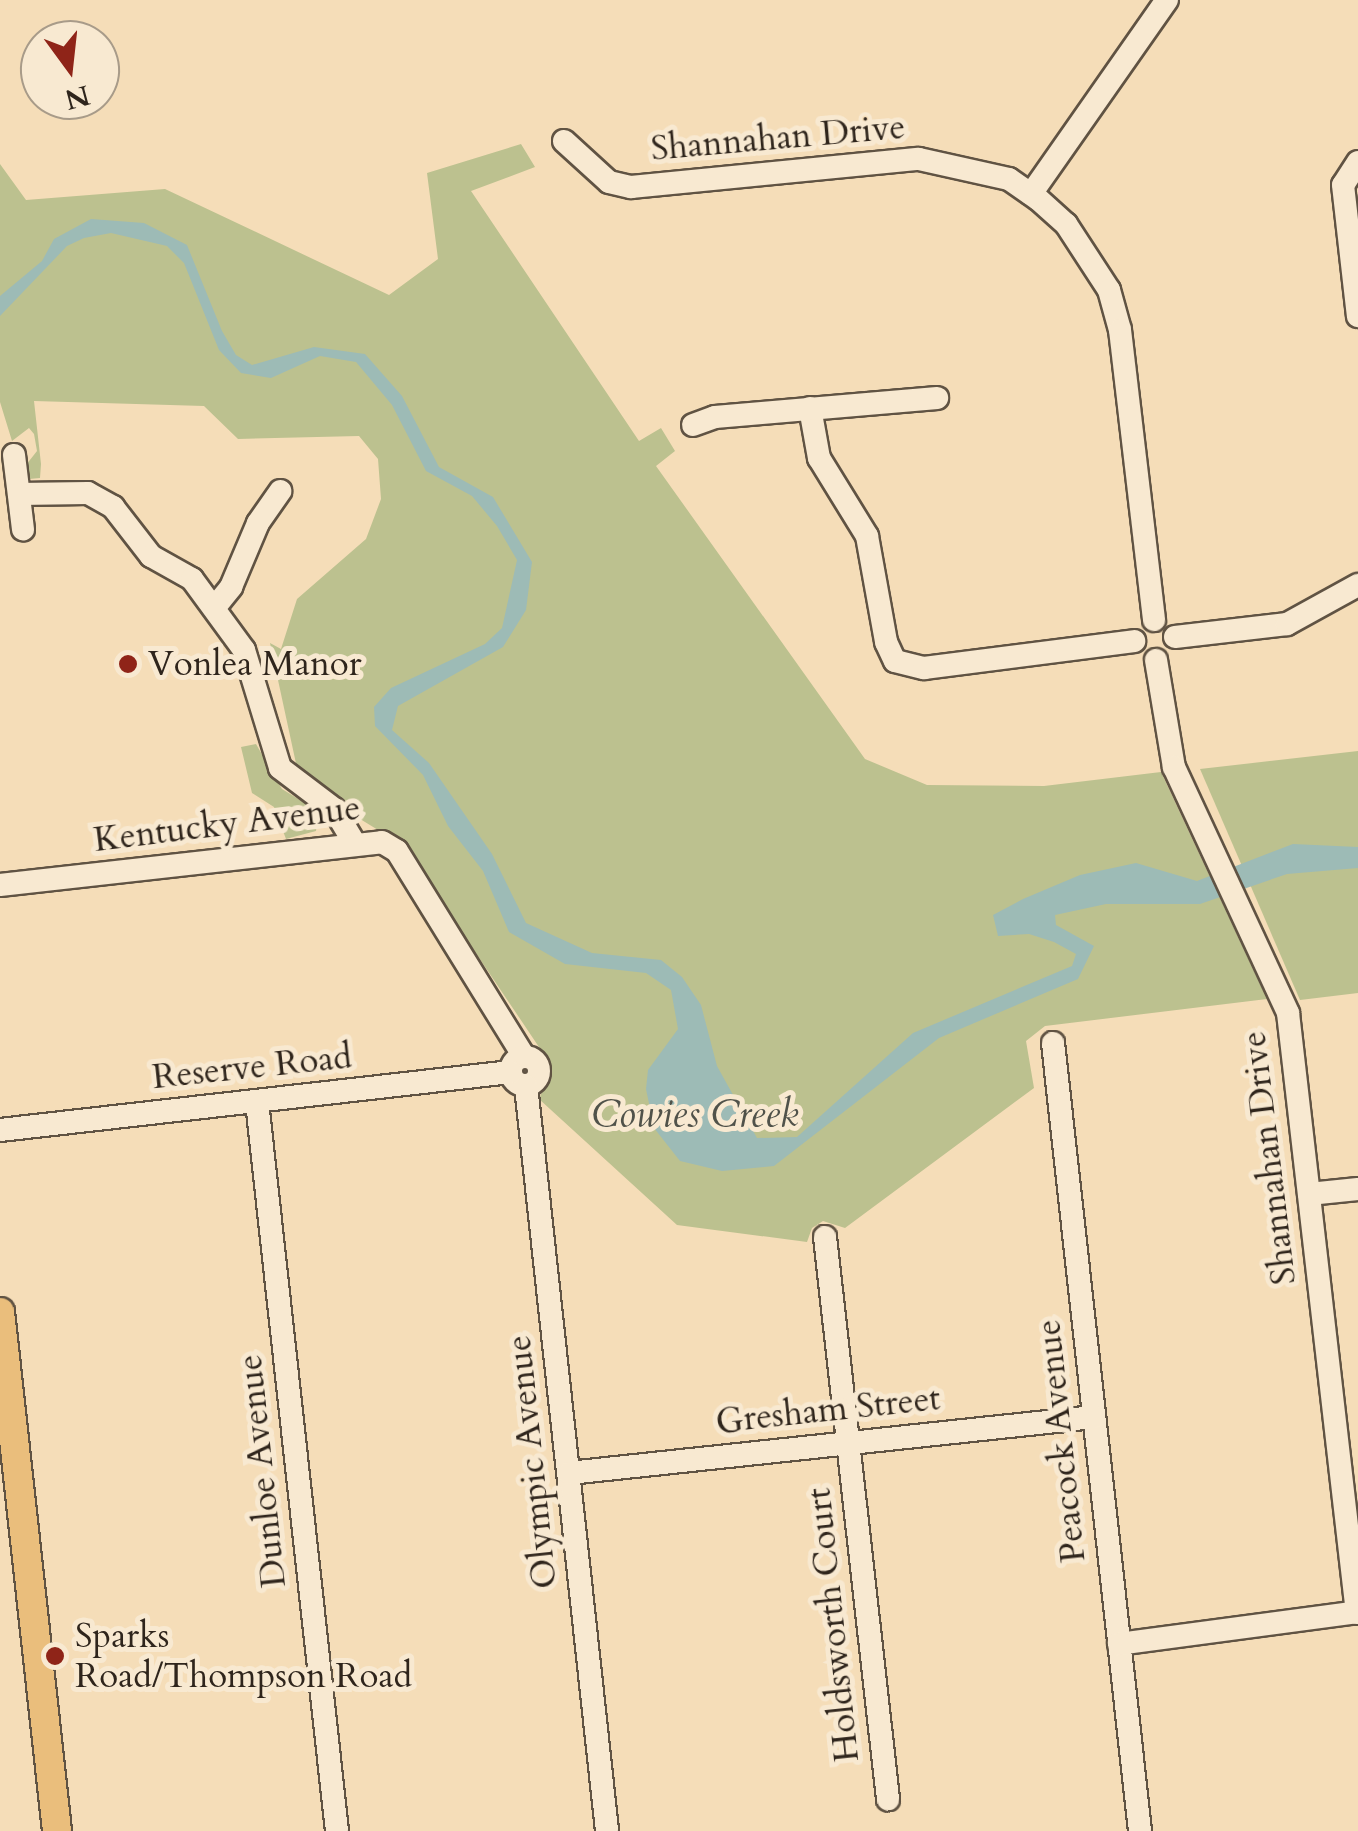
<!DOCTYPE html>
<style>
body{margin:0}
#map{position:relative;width:1358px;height:1831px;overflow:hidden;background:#f5ddb8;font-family:Cardo,serif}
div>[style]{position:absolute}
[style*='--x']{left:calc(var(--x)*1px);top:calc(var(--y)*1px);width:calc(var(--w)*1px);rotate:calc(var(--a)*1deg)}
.green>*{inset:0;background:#bcc18f}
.water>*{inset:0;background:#9dbbb6}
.roads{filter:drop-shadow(2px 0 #605343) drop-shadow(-2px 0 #605343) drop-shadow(0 2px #605343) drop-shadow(0 -2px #605343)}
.minor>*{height:22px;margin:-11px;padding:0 11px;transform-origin:11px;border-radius:11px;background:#f8e9d1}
.minor>.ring{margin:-11px;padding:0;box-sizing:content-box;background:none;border:22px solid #f8e9d1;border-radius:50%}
.major>*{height:28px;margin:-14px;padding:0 14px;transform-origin:14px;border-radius:14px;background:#eabe7c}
.dots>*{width:28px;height:28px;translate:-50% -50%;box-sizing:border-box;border:5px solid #f8e9d1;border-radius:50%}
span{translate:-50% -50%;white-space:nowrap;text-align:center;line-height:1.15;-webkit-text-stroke:10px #f8e9d1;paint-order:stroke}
.street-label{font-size:35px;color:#2f251c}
.poi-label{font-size:35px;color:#2f251c}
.left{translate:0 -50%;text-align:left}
.water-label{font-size:38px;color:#50524a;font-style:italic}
.north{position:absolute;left:20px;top:20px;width:100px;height:100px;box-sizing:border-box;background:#f8e9d1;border:2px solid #a89b89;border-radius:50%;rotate:165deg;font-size:28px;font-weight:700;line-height:40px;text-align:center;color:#2f251c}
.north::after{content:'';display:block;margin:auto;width:35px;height:45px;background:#8f2418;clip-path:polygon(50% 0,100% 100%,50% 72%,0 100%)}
</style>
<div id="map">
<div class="green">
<i style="clip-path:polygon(521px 144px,535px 167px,471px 191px,639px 441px,661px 428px,675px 451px,656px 466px,865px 759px,927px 785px,1044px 786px,1161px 772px,1267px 999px,1045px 1026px,1026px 1041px,1034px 1088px,845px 1228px,823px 1221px,812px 1228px,807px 1242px,677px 1225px,539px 1099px,550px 1072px,547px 1059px,404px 846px,300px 782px,270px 643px,281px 649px,297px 599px,366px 539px,381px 499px,378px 459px,359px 436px,238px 439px,204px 406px,34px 401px,41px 464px,40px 478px,29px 479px,22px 470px,37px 451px,34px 434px,29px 428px,12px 441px,0 402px,0 164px,26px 200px,165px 189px,389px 295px,438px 259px,427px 173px)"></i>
<i style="clip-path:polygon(256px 744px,282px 789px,318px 811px,316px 831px,286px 839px,274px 807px,252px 793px,241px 747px)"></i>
<i style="clip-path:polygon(1358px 751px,1358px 993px,1300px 1000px,1200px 769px)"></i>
</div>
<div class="water">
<i style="clip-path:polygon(91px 219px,144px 223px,187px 245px,222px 331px,236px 355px,252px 365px,314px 347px,365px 354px,402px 396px,439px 467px,493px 497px,532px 562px,526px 610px,503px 647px,398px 706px,392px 730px,429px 763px,492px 854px,526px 923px,592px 953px,661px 960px,682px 977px,701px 1005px,717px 1066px,757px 1138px,797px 1137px,913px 1033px,1072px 966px,1076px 954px,1054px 942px,1029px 934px,998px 936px,993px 915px,1023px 899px,1080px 875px,1136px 863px,1197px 881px,1293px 844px,1358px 847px,1358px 868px,1287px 874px,1200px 904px,1106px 904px,1055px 915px,1056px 925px,1094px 946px,1078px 979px,939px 1038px,774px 1166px,722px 1171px,680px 1161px,654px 1128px,646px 1089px,648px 1070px,678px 1029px,671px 990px,646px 973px,565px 964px,509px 932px,483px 871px,448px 826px,423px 775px,375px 726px,374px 707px,391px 688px,485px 644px,502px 628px,517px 560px,497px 526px,472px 496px,426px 471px,392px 405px,356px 362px,320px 356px,271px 378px,241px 373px,219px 350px,184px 263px,167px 246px,111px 233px,84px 238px,67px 246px,0 316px,0 296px,42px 261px,54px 239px)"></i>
</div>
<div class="roads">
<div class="minor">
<i style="--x:564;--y:141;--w:61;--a:42.3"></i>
<i style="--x:609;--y:182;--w:23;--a:13"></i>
<i style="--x:631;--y:187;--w:289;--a:-5.6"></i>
<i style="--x:919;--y:159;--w:92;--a:12.5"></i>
<i style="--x:1009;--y:179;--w:35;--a:35"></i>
<i style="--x:1038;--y:199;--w:38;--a:42"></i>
<i style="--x:1066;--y:224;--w:79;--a:56.9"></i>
<i style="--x:1109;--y:290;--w:41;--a:74.6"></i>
<i style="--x:1120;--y:330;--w:292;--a:83.3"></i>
<i style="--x:1358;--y:162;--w:27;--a:123"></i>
<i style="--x:1343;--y:185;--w:132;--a:83.5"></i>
<i style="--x:1031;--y:194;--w:237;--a:-55"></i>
<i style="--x:810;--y:408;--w:51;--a:79.8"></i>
<i style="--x:819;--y:458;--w:92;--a:58.4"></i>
<i style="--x:867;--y:536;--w:108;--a:79.8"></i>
<i style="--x:886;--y:642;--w:21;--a:65"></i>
<i style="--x:895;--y:661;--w:30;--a:14"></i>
<i style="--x:924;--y:668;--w:212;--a:-7.3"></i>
<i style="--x:693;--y:425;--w:23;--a:-20"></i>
<i style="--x:715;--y:417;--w:223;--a:-4.9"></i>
<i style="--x:14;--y:455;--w:75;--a:83.1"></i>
<i style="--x:19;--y:494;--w:69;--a:-0.8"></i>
<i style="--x:88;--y:493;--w:29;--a:29"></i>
<i style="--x:113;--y:507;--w:62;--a:52.2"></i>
<i style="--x:151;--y:556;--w:47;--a:29.3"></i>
<i style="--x:192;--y:579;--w:88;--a:53.8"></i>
<i style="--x:244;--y:650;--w:123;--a:73"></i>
<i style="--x:280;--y:768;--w:68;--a:37.2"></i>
<i style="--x:334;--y:809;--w:37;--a:59"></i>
<i style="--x:215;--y:607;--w:26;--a:-51"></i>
<i style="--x:231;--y:587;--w:69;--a:-67.1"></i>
<i style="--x:258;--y:523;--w:39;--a:-55"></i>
<i style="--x:1175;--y:637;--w:113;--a:-6.6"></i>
<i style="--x:1287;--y:624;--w:81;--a:-28.8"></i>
<i style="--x:1156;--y:660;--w:109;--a:80.5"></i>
<i style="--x:1174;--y:767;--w:271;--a:65.1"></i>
<i style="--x:1288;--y:1013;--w:604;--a:83.44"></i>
<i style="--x:0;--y:885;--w:384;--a:-6.4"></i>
<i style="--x:382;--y:842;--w:17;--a:31"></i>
<i style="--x:397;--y:851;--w:242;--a:58.3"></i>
<i style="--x:1053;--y:1043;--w:793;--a:83.7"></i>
<i class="ring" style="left:511px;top:1057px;width:6px;height:6px"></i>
<i style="--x:526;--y:1086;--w:749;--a:83.79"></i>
<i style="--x:257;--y:1102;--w:733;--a:83.74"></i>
<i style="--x:0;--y:1130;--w:514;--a:-6.48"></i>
<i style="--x:1309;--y:1194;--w:49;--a:-5.8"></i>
<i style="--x:825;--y:1237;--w:566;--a:83.6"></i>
<i style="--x:569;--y:1473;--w:528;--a:-6.09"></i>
<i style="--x:1119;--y:1644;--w:241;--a:-7.6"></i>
</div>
<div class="major">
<i style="--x:0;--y:1312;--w:522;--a:83.73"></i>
</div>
</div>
<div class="dots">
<i style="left:128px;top:664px;background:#8f2418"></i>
<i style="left:55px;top:1656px;background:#8f2418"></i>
</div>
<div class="street-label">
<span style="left:778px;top:138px;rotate:-5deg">Shannahan Drive</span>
<span style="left:227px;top:824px;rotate:-7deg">Kentucky Avenue</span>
<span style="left:252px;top:1067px;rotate:-6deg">Reserve Road</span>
<span style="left:1269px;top:1158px;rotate:-97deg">Shannahan Drive</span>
<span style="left:828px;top:1410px;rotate:-6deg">Gresham Street</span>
<span style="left:1061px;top:1441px;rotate:-96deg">Peacock Avenue</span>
<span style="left:532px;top:1462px;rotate:-96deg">Olympic Avenue</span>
<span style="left:262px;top:1471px;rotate:-96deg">Dunloe Avenue</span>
<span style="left:833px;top:1625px;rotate:-96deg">Holdsworth Court</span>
</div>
<div class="poi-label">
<span class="left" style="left:148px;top:664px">Vonlea Manor</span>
<span class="left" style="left:75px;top:1656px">Sparks<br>Road/Thompson Road</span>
</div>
<div class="water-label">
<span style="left:695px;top:1115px">Cowies Creek</span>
</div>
<div class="north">N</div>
</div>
